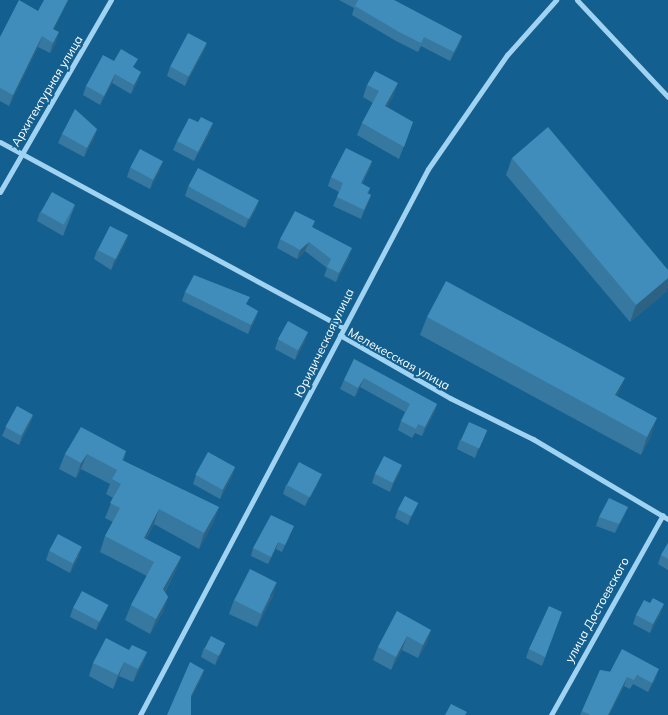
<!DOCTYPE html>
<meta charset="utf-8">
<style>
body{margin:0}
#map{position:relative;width:668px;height:715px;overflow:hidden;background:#136090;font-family:Mulish,sans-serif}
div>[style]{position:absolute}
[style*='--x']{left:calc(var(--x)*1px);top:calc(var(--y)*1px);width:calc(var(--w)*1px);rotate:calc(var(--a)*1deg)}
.street>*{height:5px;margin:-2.5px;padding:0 2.5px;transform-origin:2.5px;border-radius:2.5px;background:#9fd3f1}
.wall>*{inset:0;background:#3778a0}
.shaded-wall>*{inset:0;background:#2d6282}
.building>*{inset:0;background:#408cba;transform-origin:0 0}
span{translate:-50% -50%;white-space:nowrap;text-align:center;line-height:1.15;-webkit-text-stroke:4px #136090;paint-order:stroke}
.street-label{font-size:12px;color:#fff}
</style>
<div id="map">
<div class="street">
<i style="--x:577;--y:0;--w:133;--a:46.8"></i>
<i style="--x:0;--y:142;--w:389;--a:28.4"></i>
<i style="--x:0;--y:192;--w:222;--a:-60"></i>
<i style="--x:340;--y:335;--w:127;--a:29.8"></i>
<i style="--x:450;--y:398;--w:93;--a:26.3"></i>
<i style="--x:533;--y:439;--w:157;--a:30.7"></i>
<i style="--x:140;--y:715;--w:617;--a:-62.19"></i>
<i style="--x:428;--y:169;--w:139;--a:-55.3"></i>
<i style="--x:507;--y:55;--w:74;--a:-48.3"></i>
<i style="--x:551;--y:715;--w:229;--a:-60.8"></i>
</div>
<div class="wall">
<i style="clip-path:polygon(339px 0,394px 0,462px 36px,459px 45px,450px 61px,421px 46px,418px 52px,396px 41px,352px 15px,354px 8px)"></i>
<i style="clip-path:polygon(54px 29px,56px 43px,50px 53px,38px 47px,9px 106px,0 101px,0 37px)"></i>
<i style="clip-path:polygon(207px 43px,203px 52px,185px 86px,167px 76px,170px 67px)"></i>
<i style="clip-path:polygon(114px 61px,135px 68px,138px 81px,131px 94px,112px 83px,100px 105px,83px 95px,86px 86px)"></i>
<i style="clip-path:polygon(367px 85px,394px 95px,387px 107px,413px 122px,399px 159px,357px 135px,362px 123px,373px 103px,363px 97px)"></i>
<i style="clip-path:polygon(97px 129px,94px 138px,84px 157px,58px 143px,62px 134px)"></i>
<i style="clip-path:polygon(210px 132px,194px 161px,173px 150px,177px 141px)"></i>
<i style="clip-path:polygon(512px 158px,668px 270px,668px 286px,666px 292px,630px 322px,506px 175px)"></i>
<i style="clip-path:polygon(372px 161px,369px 170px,362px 184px,370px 188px,368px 194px,371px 195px,361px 219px,333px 206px,339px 192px,328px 186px,331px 177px)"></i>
<i style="clip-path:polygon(130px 168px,160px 170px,150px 189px,127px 177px)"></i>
<i style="clip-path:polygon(188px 187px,256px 209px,245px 228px,185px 196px)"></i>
<i style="clip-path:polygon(75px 205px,63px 236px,37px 221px,40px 212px)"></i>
<i style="clip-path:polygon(312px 227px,349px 257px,336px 282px,324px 276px,327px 268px,305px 251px,297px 259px,277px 248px,280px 239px)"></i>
<i style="clip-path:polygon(128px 235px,125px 244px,111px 270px,94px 259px,97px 250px)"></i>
<i style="clip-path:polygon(185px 292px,247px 305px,258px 311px,255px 320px,248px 334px,182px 301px)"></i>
<i style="clip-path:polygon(427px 317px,617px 397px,651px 436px,641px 455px,420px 335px)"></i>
<i style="clip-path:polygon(278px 340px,305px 341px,295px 360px,275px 349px)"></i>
<i style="clip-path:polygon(354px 359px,437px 404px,434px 413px,422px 436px,415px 433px,412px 438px,398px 430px,401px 421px,405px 412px,360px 387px,355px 397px,340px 389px,344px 380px)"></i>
<i style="clip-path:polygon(33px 415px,30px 424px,19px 445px,2px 436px,6px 427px)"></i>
<i style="clip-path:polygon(487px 430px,475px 458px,457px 449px,460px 440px)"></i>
<i style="clip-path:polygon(126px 451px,123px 461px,219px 507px,213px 523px,199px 549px,154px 524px,146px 539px,181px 557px,175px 572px,165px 592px,168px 597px,163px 612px,150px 634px,125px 620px,131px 605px,147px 576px,100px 552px,105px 536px,113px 522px,105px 518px,113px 498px,106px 494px,110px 484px,81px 469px,76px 478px,59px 469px,65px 454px)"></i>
<i style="clip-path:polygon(402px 465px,390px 492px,372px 483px,375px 474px)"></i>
<i style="clip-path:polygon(235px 467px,232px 476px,220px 499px,193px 484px,196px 475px)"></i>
<i style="clip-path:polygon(318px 483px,305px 506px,283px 494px,286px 485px)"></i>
<i style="clip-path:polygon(418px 503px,414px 512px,408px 525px,395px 518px,398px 509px)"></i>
<i style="clip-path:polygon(628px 507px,624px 516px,615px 533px,596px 526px,599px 517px)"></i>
<i style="clip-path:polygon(294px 526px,282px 552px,276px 549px,268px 564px,251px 556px,253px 548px)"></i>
<i style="clip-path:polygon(668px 543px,668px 570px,658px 564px,661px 555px)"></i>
<i style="clip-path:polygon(49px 551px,79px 556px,70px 573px,46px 560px)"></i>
<i style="clip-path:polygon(273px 596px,257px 627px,229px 614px,234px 600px)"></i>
<i style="clip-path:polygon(650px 603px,661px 613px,650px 633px,633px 624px,636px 615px)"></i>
<i style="clip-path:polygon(108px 605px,104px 614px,96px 630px,70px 617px,73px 608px)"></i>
<i style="clip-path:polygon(397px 611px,427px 643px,418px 658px,402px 650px,391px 670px,373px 660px,378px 647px)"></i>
<i style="clip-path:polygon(562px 612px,542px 666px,526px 658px,529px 649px)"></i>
<i style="clip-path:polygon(204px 648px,222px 652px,215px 665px,201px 657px)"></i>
<i style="clip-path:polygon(129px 650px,147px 652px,142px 665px,133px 682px,119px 676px,113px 689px,89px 676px,93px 663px)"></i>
<i style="clip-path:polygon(600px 670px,656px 678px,648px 692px,633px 684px,630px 689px,624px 686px,609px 715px,580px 715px)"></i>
</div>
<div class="shaded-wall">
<i style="clip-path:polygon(68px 0,69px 0,49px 39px,53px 29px)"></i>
<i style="clip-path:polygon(59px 32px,56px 43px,50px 53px,53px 43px)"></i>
<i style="clip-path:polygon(42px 36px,38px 47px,9px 106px,13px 95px)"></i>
<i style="clip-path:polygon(462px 36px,459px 45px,450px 61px,454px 52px)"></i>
<i style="clip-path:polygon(207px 43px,203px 52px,185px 86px,188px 77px)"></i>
<i style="clip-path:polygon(141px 72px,138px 81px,131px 94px,134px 85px)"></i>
<i style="clip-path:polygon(115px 74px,112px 83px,100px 105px,104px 96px)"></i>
<i style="clip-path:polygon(398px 83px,394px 95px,381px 118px,385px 106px)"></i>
<i style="clip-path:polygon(213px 123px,210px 132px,194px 161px,198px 152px)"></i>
<i style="clip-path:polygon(97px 129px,94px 138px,84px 157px,87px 148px)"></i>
<i style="clip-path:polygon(163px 161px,160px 170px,150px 189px,153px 180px)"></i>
<i style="clip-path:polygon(372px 161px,369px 170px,357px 192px,361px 183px)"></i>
<i style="clip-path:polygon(371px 195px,368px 204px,361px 219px,364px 210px)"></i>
<i style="clip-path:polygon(259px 200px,256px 209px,245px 228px,248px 219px)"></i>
<i style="clip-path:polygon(128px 235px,125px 244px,111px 270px,114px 261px)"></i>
<i style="clip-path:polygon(309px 242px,305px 251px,297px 259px,300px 250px)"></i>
<i style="clip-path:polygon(352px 248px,349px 257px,336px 282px,339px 273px)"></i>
<i style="clip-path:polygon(668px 278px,668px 286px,666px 292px,630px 322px,636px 305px)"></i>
<i style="clip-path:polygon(258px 311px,255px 320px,248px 334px,251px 325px)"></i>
<i style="clip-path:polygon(308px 332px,305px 341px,295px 360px,298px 351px)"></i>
<i style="clip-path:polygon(364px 378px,360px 387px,355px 397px,358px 388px)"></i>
<i style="clip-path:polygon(625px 378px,618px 395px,609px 413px,615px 395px)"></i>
<i style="clip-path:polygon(437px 404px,434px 413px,422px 436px,425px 427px)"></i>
<i style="clip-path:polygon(33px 415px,30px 424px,19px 445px,22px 436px)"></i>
<i style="clip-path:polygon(657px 418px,651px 436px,641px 455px,647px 437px)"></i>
<i style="clip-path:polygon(487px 430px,484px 439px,475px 458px,478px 449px)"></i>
<i style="clip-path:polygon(87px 454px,81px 469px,76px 478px,81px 463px)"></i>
<i style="clip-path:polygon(402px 465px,399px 474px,390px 492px,393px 483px)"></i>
<i style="clip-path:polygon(235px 467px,232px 476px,220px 499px,223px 490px)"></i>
<i style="clip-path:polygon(322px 474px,318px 483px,305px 506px,309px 497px)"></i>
<i style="clip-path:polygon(418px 503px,414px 512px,408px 525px,411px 516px)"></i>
<i style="clip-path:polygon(219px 507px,213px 523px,199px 549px,204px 533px)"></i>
<i style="clip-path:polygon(628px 507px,624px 516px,615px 533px,619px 524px)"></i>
<i style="clip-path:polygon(159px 509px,154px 524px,138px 553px,144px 538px)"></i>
<i style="clip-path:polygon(294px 526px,291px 534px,282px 552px,285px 545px)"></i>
<i style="clip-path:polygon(278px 542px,276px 549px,268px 564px,271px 557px)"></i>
<i style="clip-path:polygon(82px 547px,79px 556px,70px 573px,73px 564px)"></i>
<i style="clip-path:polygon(181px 557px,175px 572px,158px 604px,163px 589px)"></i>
<i style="clip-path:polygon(277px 583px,273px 596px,257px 627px,262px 614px)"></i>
<i style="clip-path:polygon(168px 597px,163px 612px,150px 634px,156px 619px)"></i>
<i style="clip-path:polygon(664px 604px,661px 613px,650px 633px,653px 624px)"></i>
<i style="clip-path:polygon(108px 605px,104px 614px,96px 630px,99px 621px)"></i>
<i style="clip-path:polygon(431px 630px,427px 643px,418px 658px,423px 645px)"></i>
<i style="clip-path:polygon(407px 636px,402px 650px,391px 670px,396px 657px)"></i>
<i style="clip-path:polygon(225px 643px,222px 652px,215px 665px,218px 656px)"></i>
<i style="clip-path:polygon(147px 652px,142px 665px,133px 682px,138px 669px)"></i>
<i style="clip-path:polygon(124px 662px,119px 676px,113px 689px,118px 675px)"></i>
<i style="clip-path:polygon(659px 669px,656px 678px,648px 692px,652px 683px)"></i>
<i style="clip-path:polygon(204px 670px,202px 678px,188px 704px,191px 696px)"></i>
<i style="clip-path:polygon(627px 677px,624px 686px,609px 715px,608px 715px)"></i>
</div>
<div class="building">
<i style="clip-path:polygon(19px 0,38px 11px,44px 0,68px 0,53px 29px,59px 32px,53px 43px,42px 36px,13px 95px,0 88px,0 37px)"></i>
<i style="clip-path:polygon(358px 0,394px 0,462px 36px,454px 52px,424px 37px,421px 43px,399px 32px,355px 6px)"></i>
<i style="left:188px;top:33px;width:21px;height:38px;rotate:28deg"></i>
<i style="clip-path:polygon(121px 49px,138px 59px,133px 67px,141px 72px,134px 85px,115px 74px,104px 96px,86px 86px,103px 55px,114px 61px)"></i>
<i style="clip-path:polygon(375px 71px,398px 83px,385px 106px,413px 122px,404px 147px,362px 123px,379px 91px,367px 85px)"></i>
<i style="clip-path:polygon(75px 109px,97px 129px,87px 148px,62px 134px)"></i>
<i style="clip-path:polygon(201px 117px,213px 123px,198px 152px,177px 141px,189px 118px,198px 122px)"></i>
<i style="clip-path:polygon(548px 127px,668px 270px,668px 278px,636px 305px,512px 158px)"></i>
<i style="clip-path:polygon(346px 148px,372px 161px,361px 183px,370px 188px,367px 193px,371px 195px,364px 210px,337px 197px,343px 183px,331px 177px)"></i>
<i style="left:140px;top:149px;width:26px;height:21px;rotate:28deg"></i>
<i style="left:198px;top:168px;width:69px;height:21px;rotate:28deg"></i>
<i style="left:52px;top:192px;width:26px;height:23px;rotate:29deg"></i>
<i style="clip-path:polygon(295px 211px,315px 221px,312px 227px,352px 248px,339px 273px,327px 267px,331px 259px,309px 242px,300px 250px,280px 239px)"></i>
<i style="left:110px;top:226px;width:20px;height:27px;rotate:27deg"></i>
<i style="clip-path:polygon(194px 275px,250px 297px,246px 304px,258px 311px,251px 325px,185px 292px)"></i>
<i style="clip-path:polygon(446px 281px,625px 378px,615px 395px,657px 418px,647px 437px,427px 317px)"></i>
<i style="left:288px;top:321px;width:23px;height:21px;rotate:29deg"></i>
<i style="clip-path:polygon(354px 359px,437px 404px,425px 427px,418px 424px,416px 429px,401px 421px,410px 404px,364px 378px,358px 388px,344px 380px)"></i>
<i style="left:17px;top:406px;width:18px;height:24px;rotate:29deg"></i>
<i style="left:469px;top:422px;width:20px;height:20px;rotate:24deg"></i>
<i style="clip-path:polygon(81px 427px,126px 451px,122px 460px,219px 507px,204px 533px,159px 509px,144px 538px,181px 557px,163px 589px,168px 597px,156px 619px,131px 605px,154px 562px,105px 536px,120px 508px,110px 503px,121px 484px,112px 479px,117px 470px,87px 454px,81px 463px,65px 454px)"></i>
<i style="left:208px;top:452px;width:31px;height:26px;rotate:29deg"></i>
<i style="left:384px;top:456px;width:20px;height:20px;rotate:27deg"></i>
<i style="left:299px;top:462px;width:26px;height:26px;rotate:28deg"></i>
<i style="left:405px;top:496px;width:15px;height:15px;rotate:28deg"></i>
<i style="clip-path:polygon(609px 498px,628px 507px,619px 524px,599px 517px)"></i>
<i style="clip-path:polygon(271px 515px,294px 526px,285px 545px,278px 542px,271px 557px,253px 548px)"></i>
<i style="left:58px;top:534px;width:27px;height:19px;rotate:28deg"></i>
<i style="clip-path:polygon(668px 543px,668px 559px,661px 555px)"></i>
<i style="left:250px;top:569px;width:30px;height:35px;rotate:27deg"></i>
<i style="left:82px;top:591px;width:30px;height:19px;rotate:28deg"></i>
<i style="clip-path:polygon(653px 598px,664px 604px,653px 624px,636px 615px,644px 600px,650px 603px)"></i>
<i style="clip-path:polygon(549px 606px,562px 612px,545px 657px,529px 649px)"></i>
<i style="clip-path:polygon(397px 611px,431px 630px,423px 645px,407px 636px,396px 657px,378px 647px)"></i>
<i style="left:211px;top:636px;width:16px;height:14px;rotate:27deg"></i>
<i style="clip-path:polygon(106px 638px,129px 650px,132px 645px,147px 652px,138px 669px,124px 662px,118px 675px,93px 663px)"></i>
<i style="clip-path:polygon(622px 649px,659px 669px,652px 683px,637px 675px,634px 680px,627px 677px,608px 715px,590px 715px,582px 711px,600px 670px,610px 672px)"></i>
<i style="clip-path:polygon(190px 662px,204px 670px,191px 696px,191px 715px,167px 715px)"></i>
<i style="clip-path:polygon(451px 704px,467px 712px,465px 715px,445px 715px)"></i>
</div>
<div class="street-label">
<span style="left:47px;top:91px;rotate:-59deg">Архитектурная улица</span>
<span style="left:324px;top:343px;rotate:-64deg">Юридическая улица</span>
<span style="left:399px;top:359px;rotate:29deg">Мелекесская улица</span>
<span style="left:597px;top:610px;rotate:-61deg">улица Достоевского</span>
</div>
</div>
